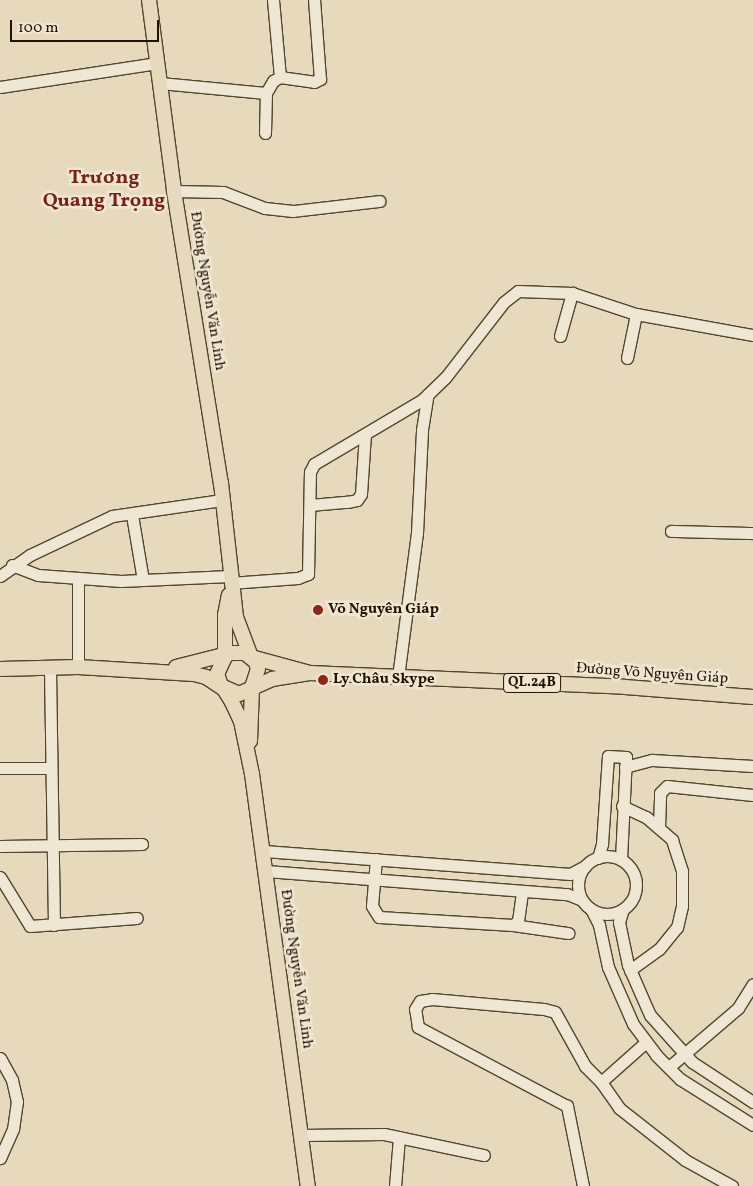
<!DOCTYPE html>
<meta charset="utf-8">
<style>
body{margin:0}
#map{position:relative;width:753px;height:1186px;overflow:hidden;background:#e7dabc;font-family:Vollkorn,serif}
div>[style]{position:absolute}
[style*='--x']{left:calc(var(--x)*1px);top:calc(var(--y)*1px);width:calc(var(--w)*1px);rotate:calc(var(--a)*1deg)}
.roads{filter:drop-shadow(1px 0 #53452f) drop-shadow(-1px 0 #53452f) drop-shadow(0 1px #53452f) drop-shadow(0 -1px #53452f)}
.minor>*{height:11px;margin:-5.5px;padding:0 5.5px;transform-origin:5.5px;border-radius:5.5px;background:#efe7d3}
.minor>.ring{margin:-5.5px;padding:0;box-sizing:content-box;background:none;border:11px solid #efe7d3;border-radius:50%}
.major>*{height:14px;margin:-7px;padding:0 7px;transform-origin:7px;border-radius:7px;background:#e7dabc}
.dots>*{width:14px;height:14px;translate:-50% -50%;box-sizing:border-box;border:2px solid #efe7d3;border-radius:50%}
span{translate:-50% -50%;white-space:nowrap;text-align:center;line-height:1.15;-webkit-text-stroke:5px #efe7d3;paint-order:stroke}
.shield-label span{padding:1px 4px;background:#efe7d3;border:1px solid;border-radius:4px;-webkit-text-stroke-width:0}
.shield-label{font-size:14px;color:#221300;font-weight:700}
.street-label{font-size:15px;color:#221300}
.poi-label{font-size:15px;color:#221300;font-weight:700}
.left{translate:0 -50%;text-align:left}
.district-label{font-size:20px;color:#7a1f14;font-weight:700}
.scale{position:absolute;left:10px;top:20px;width:149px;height:22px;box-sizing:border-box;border:2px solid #221300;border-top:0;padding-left:6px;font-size:15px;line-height:18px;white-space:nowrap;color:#221300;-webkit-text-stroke:4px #efe7d3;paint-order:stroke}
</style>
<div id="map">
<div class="roads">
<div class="minor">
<i style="--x:273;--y:0;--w:77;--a:84.8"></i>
<i style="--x:160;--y:83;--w:106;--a:5.4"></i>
<i style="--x:0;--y:87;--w:159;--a:-8.7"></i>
<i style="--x:265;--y:133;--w:40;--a:-88.6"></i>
<i style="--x:266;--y:93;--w:14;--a:-60"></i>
<i style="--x:273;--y:81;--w:8;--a:-30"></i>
<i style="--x:280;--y:77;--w:34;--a:8"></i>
<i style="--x:314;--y:82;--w:7;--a:-27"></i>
<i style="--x:320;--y:79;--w:79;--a:-94.3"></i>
<i style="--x:174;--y:191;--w:49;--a:1.2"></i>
<i style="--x:223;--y:192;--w:45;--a:20.9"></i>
<i style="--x:265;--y:208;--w:28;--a:6"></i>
<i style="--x:293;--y:211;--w:87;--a:-6.6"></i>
<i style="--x:560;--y:336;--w:45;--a:-74.4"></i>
<i style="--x:627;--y:358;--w:45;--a:-78.4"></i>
<i style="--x:310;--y:505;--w:37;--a:-5"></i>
<i style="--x:347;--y:502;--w:10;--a:-11"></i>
<i style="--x:357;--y:500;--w:7;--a:-56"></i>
<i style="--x:361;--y:494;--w:60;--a:-86.2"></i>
<i style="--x:132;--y:515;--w:66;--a:80.4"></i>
<i style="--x:671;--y:531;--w:82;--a:1.4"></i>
<i style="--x:12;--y:565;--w:28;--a:21"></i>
<i style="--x:38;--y:575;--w:83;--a:4.1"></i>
<i style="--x:121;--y:581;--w:109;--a:-2.6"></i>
<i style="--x:0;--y:576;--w:37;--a:-35"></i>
<i style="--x:30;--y:555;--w:91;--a:-25.4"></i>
<i style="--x:112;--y:516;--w:111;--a:-8.3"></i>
<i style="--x:230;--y:583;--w:68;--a:-4.2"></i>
<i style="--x:298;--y:578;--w:11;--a:-22"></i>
<i style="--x:308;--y:574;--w:102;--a:-88.9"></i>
<i style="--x:310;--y:472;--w:9;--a:-63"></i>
<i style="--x:314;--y:464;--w:126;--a:-30.7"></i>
<i style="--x:422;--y:400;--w:32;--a:-44"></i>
<i style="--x:445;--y:378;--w:96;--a:-52.2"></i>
<i style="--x:504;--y:302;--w:18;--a:-38"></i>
<i style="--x:518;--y:291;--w:54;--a:2.1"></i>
<i style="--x:572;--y:293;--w:67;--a:18.2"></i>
<i style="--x:636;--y:314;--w:119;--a:10.2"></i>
<i style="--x:78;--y:667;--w:88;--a:-90"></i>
<i style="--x:50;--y:670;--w:255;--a:89.1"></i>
<i style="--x:398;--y:677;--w:145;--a:-82.5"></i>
<i style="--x:417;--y:533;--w:103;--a:-87.2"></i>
<i style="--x:422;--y:430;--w:36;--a:-81"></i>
<i style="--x:625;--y:767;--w:28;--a:-15"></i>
<i style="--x:652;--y:760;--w:101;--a:3.4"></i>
<i style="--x:0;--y:768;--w:51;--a:0"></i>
<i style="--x:622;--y:806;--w:26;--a:25"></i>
<i style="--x:646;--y:817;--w:35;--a:41"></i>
<i style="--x:672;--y:840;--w:33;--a:72"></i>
<i style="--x:682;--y:871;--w:35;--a:90"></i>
<i style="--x:682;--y:906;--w:22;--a:103"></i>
<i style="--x:677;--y:927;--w:28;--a:129"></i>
<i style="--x:659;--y:949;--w:36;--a:144"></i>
<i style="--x:659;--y:827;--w:34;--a:-88"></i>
<i style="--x:660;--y:793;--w:10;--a:-45"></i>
<i style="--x:667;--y:786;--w:86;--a:6"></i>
<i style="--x:0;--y:846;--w:142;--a:-0.8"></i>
<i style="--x:264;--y:851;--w:307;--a:4.3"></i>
<i style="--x:570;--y:874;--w:17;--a:-28"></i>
<i class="ring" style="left:578px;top:856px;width:47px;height:47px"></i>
<i style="--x:598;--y:858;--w:15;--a:-74"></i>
<i style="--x:602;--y:844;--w:88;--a:-86.1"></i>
<i style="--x:608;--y:756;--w:18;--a:3"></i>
<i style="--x:626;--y:757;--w:103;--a:92.8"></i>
<i style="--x:376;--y:859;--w:47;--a:94.9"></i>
<i style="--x:372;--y:906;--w:13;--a:58"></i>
<i style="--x:379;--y:917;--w:134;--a:3.4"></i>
<i style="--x:513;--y:925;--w:6;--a:-39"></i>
<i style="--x:518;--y:921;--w:30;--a:-82"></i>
<i style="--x:266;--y:871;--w:302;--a:4.4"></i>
<i style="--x:567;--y:894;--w:16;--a:22"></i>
<i style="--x:0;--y:877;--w:57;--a:58.5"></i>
<i style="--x:30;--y:926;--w:107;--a:-4.3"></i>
<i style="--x:591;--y:909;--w:18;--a:63"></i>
<i style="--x:599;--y:925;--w:43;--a:77.9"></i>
<i style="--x:608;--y:967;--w:62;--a:66.3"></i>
<i style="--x:633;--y:1024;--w:39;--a:53"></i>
<i style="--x:656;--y:1055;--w:34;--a:45"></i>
<i style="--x:680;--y:1079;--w:86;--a:32.2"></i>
<i style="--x:623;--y:909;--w:14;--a:107"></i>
<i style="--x:619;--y:922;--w:44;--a:78.2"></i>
<i style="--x:628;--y:965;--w:55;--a:66.3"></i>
<i style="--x:650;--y:1015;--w:63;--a:48.2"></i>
<i style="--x:692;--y:1062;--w:73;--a:33.3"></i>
<i style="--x:513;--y:925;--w:56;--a:8.3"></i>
<i style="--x:0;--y:1058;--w:25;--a:61"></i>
<i style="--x:12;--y:1080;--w:22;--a:77"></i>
<i style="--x:17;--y:1101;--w:28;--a:98"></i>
<i style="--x:13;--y:1129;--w:32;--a:114"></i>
<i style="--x:669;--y:1067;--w:91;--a:-40.5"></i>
<i style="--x:738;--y:1008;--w:28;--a:-58"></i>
<i style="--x:601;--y:1082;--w:60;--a:-41.6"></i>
<i style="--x:301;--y:1135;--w:83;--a:-0.7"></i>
<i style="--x:384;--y:1134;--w:102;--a:11.9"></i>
<i style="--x:395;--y:1186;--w:49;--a:-85.3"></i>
<i style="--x:583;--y:1186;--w:82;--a:-101.3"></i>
<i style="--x:567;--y:1106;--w:169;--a:-152.1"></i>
<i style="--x:418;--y:1027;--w:18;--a:-99"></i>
<i style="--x:415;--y:1009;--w:9;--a:-58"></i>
<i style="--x:420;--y:1001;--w:12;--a:-9"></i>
<i style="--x:432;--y:999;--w:112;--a:5.1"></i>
<i style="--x:544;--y:1009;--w:11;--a:15"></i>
<i style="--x:555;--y:1012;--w:62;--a:60.9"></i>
<i style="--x:585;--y:1066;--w:23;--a:45"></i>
<i style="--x:601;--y:1082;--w:32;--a:55"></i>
<i style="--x:619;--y:1108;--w:84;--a:38.2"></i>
<i style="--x:685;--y:1160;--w:54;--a:29"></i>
</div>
<div class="major">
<i style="--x:149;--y:0;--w:193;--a:82.5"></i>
<i style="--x:174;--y:191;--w:296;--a:80.9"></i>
<i style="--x:221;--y:483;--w:135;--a:83.6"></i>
<i style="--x:236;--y:617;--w:43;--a:69.4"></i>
<i style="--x:251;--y:657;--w:61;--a:15.2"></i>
<i style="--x:225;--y:657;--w:42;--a:-90"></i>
<i style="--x:225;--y:615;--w:20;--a:-79"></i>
<i style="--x:176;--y:667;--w:57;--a:-14.3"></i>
<i style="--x:231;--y:653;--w:14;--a:0"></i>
<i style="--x:245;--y:653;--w:14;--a:39"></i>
<i style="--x:256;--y:662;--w:7;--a:74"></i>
<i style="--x:258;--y:669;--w:20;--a:108"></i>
<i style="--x:252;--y:688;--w:14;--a:155"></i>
<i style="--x:239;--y:694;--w:20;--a:-156"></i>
<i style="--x:221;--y:686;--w:13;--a:-108"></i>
<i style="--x:217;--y:674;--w:19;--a:-65"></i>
<i style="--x:0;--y:669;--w:78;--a:-1.5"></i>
<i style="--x:78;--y:667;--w:116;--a:3.5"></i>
<i style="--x:194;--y:674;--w:12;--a:14"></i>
<i style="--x:206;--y:677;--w:22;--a:34"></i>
<i style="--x:224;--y:689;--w:15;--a:58"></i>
<i style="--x:232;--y:702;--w:21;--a:65"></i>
<i style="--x:241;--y:721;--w:54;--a:78.3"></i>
<i style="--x:252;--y:774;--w:416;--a:82.3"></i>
<i style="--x:250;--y:741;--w:53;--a:-87.8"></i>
<i style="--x:252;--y:688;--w:22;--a:-24"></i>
<i style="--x:272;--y:679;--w:38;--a:-9"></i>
<i style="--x:310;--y:673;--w:315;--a:2.5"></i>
<i style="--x:625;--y:687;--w:128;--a:4.5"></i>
</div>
</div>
<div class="dots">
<i style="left:318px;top:610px;background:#8f2418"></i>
<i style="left:323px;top:680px;background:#8f2418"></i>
</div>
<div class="shield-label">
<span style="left:532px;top:683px">QL.24B</span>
</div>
<div class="street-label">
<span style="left:207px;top:291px;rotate:81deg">Đường Nguyễn Văn Linh</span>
<span style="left:652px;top:674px;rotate:4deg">Đường Võ Nguyên Giáp</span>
<span style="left:296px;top:969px;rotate:82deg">Đường Nguyễn Văn Linh</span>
</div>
<div class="poi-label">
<span class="left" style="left:328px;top:610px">Võ Nguyên Giáp</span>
<span class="left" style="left:333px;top:680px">Ly Châu Skype</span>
</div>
<div class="district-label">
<span style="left:104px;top:190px">Trương<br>Quang Trọng</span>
</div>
<div class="scale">100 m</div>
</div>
